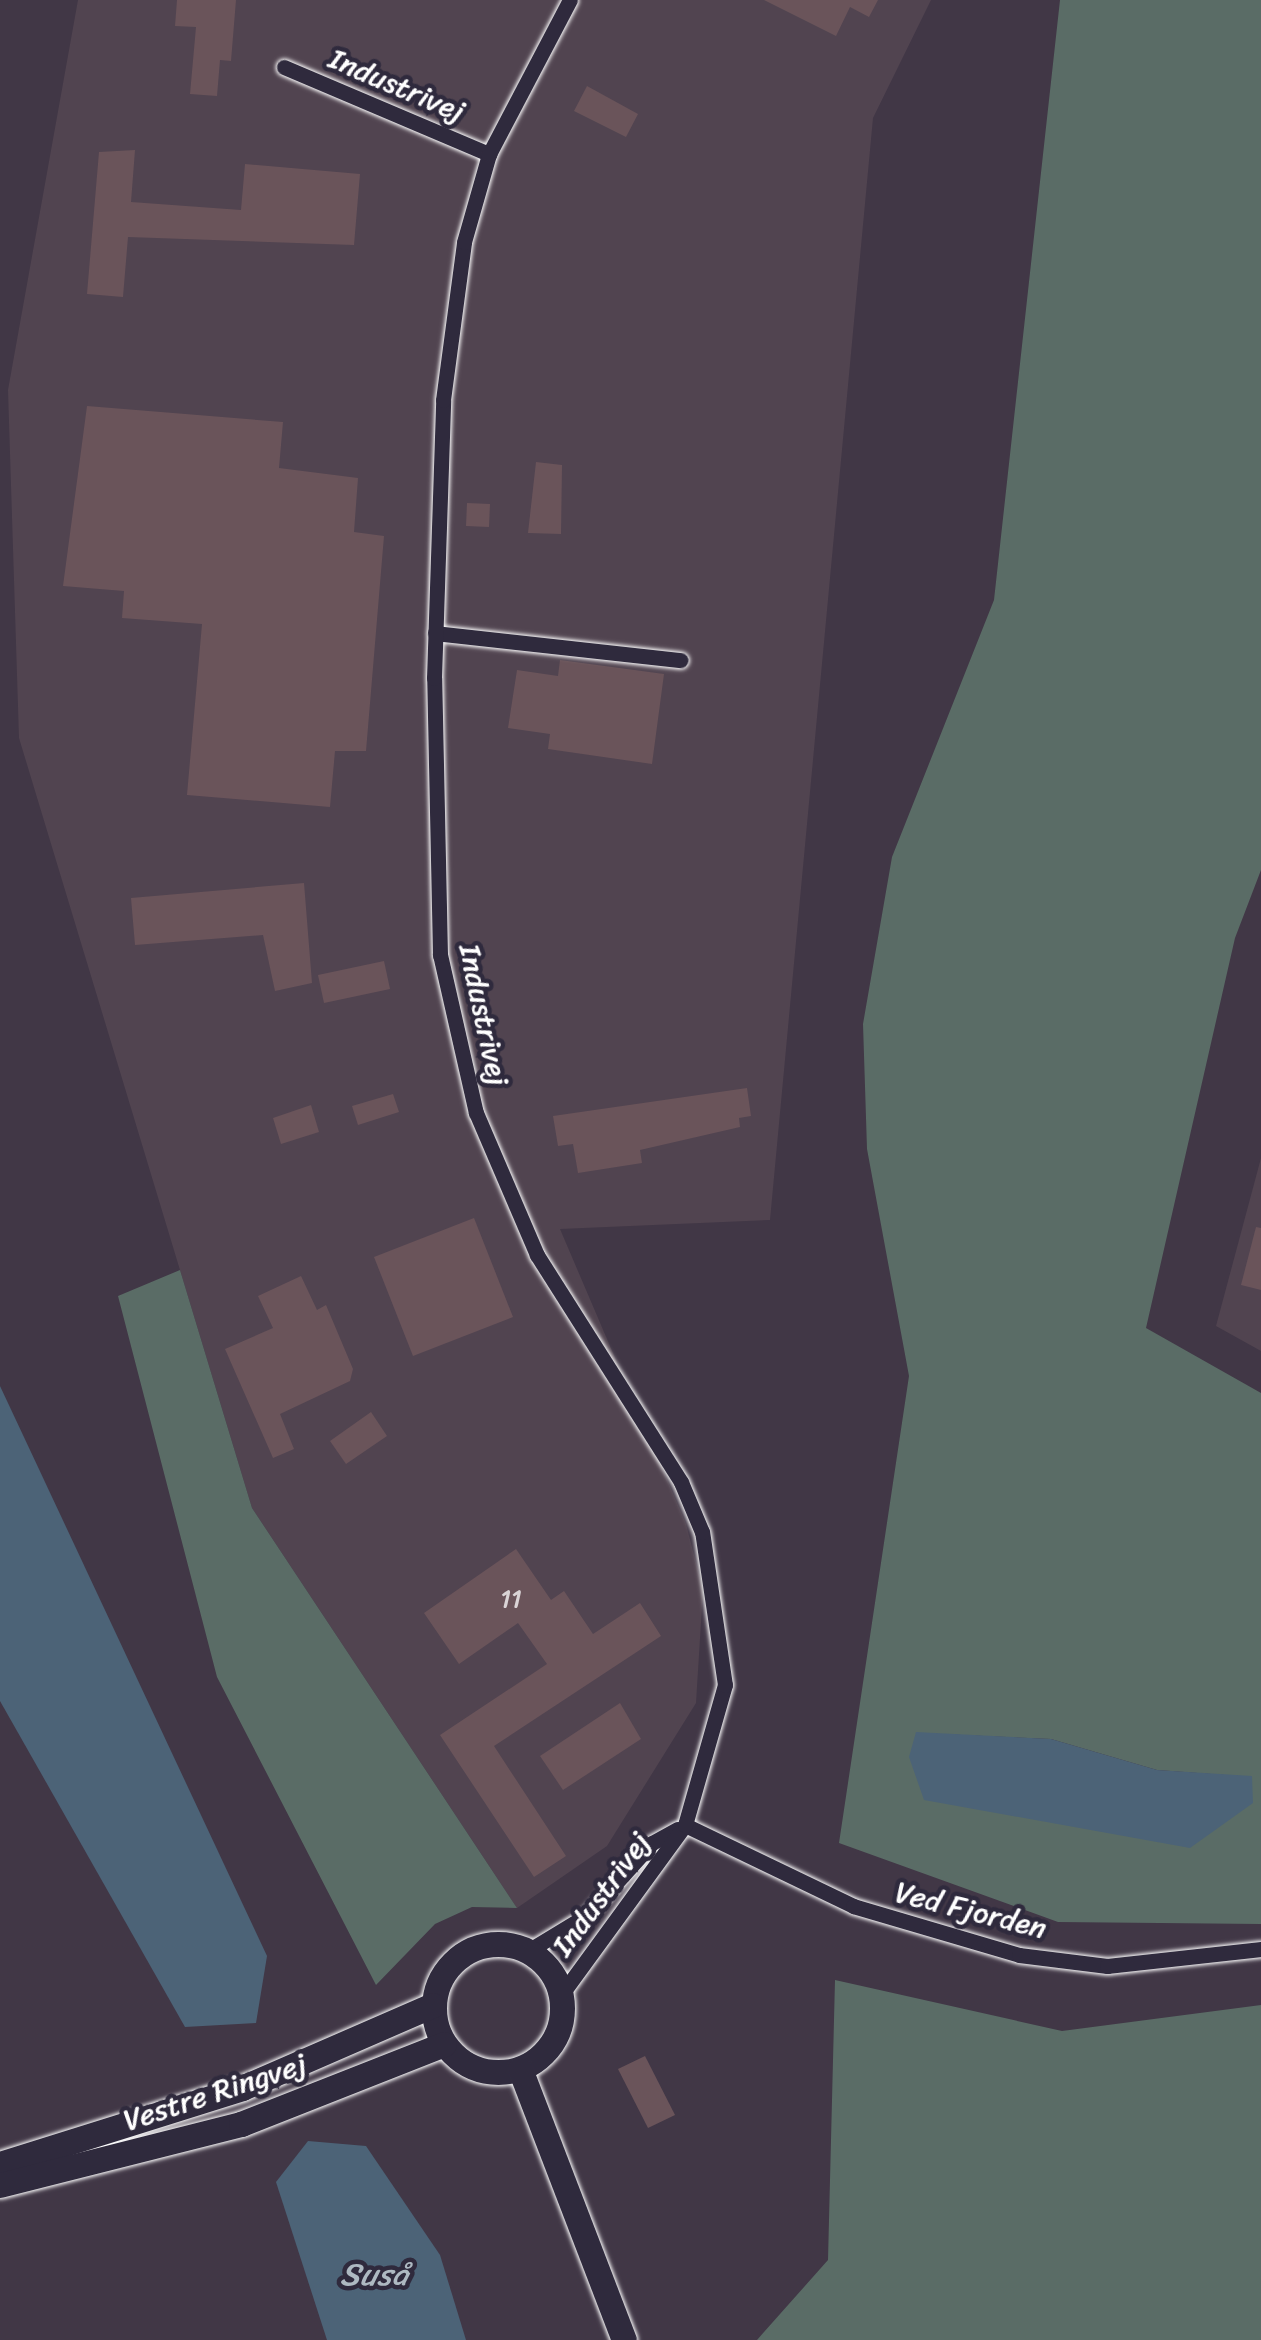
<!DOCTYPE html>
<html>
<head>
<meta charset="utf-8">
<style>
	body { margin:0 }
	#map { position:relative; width:1261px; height:2340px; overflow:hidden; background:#413746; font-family:Sriracha,sans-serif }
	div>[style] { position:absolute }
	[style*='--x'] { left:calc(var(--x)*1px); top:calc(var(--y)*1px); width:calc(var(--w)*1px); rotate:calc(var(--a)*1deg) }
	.built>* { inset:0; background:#514450 }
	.green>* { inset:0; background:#5a6c66 }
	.water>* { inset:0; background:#4c6377 }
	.building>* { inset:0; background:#6a545a }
	.roads { filter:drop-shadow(0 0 2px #fff) drop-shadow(0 0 2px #fff) }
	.minor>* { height:15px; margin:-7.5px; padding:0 7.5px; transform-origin:7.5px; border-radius:7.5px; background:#2f2a3d }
	.primary>* { height:25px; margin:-12.5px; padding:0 12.5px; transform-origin:12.5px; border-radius:12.5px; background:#2f2a3d }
	.primary>.ring { margin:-12.5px; padding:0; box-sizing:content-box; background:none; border:25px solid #2f2a3d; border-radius:50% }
	span { translate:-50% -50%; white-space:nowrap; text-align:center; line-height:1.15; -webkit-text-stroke:9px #2f2a3d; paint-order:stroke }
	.number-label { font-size:25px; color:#dad4d6 }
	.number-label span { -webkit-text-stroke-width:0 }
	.street-label { font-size:30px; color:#fff }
	.water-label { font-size:32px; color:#aeb9c2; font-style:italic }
</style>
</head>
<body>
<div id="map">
	<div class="built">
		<i style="clip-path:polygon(78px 0,931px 0,873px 118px,770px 1220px,560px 1229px,686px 1524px,703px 1590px,696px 1703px,607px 1846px,517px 1908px,252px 1508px,19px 738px,8px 390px)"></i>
		<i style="clip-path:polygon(1261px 1158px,1261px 1351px,1216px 1326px)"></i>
	</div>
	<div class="green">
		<i style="clip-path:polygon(evenodd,1060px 0,1261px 0,1261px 870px,1235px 938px,1146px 1328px,1261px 1393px,1261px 1924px,1058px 1922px,839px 1843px,909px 1376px,867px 1149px,863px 1024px,892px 857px,994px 600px,1060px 0,916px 1733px,1051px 1739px,1157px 1770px,1252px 1777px,1252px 1803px,916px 1733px)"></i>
		<i style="clip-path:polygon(180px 1270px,252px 1508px,517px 1908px,472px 1907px,435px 1924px,376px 1985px,217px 1677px,118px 1296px)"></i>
		<i style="clip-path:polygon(835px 1980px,1062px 2031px,1261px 2005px,1261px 2340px,757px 2340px,828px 2260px)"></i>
	</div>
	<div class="water">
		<i style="clip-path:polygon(0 1386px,267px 1956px,256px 2023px,185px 2027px,0 1701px)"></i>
		<i style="clip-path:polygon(916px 1732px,1051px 1739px,1157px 1770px,1252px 1776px,1253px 1803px,1190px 1848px,924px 1800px,909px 1757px)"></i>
		<i style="clip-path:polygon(308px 2141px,366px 2146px,440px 2255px,466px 2340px,327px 2340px,276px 2182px)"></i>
	</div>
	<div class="building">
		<i style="clip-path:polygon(177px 0,236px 0,231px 61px,220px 60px,217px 96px,190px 94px,196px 27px,175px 26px)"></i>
		<i style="clip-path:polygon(764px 0,878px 0,869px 17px,850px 7px,836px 36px)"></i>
		<i style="clip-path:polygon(587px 86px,638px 114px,626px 137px,574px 111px)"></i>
		<i style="clip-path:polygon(135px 150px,131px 202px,241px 210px,245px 164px,360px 174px,354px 245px,128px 237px,123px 297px,87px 294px,99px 152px)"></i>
		<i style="clip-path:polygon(87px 406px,283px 422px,279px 468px,358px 478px,354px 532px,384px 536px,366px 751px,335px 751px,330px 807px,187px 795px,202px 624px,122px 618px,124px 591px,63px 586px)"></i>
		<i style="clip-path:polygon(536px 462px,562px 465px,561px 534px,528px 533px)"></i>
		<i style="clip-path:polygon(467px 503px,490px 504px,489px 527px,466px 526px)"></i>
		<i style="clip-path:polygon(560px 660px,664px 674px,652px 764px,548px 749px,550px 734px,508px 728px,517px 670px,558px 676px)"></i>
		<i style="clip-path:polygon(304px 883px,312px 983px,275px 991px,263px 935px,135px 945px,131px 898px)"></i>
		<i style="clip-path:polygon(384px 961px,390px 989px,324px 1003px,318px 975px)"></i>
		<i style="clip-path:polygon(747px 1088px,751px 1116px,739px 1118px,740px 1127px,640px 1150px,642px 1163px,578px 1173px,573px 1144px,558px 1146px,553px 1116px)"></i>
		<i style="clip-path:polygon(393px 1094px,399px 1112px,358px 1125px,352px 1106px)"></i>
		<i style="clip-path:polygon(311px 1105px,319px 1132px,281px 1144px,273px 1118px)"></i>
		<i style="clip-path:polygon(474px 1218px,513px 1317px,413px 1356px,374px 1257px)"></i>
		<i style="clip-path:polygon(1256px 1227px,1261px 1228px,1261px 1290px,1241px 1285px)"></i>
		<i style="clip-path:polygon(301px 1276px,317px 1310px,326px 1305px,353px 1369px,350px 1381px,280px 1414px,294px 1449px,273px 1458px,225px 1349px,273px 1328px,258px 1296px)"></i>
		<i style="clip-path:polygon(371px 1412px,387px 1436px,346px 1464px,330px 1441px)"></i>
		<i style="clip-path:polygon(516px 1549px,551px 1600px,564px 1591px,593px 1634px,640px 1603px,661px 1636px,494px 1746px,566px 1856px,534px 1877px,440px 1735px,547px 1664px,518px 1623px,459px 1664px,424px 1613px)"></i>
		<i style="clip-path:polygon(620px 1703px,641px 1739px,563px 1790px,540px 1756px)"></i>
		<i style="clip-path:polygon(645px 2056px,675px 2115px,648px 2128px,618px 2069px)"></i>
	</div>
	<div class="roads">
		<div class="minor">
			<i style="--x:284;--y:67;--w:223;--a:23"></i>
			<i style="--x:435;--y:633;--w:247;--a:6.3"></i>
			<i style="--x:685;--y:1825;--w:187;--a:25.7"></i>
			<i style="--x:853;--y:1906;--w:173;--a:16.4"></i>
			<i style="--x:1019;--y:1955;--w:89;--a:7.1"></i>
			<i style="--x:1107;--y:1966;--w:155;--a:-6.3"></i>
			<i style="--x:528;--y:1951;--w:69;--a:-31.4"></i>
			<i style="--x:587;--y:1915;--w:97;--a:-47.9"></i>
			<i style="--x:652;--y:1843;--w:29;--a:-29"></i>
			<i style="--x:561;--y:1995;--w:210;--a:-53.9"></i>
			<i style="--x:685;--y:1825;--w:146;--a:-74.1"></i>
			<i style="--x:725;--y:1685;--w:155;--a:-98.5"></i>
			<i style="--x:702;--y:1532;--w:54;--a:-112.8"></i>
			<i style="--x:681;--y:1482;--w:269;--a:-122.4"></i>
			<i style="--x:537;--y:1255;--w:155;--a:-113.2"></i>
			<i style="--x:476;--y:1113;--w:162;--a:-102.8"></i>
			<i style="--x:440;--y:955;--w:277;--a:-91.2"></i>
			<i style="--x:434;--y:678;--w:278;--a:-88.1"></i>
			<i style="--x:443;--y:400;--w:159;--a:-82.4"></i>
			<i style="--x:464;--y:242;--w:91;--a:-74.1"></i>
			<i style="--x:489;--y:154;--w:174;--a:-62.3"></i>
		</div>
		<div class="primary">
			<i class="ring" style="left:434px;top:1944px;width:103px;height:103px"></i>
			<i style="--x:520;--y:2069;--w:290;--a:69"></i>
			<i style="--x:0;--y:2164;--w:254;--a:-17.4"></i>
			<i style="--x:242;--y:2088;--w:208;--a:-23.5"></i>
			<i style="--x:0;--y:2185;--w:249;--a:-14.2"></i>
			<i style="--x:241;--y:2124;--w:218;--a:-21.5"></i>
		</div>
	</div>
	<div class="number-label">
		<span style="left:511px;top:1599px">11</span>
	</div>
	<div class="street-label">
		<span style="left:397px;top:85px;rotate:23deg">Industrivej</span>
		<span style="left:484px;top:1015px;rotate:78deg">Industrivej</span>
		<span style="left:601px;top:1894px;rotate:-54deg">Industrivej</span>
		<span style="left:971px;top:1910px;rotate:14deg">Ved Fjorden</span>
		<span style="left:215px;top:2092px;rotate:-18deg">Vestre Ringvej</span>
	</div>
	<div class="water-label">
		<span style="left:374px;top:2275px">Suså</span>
	</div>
</div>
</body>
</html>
